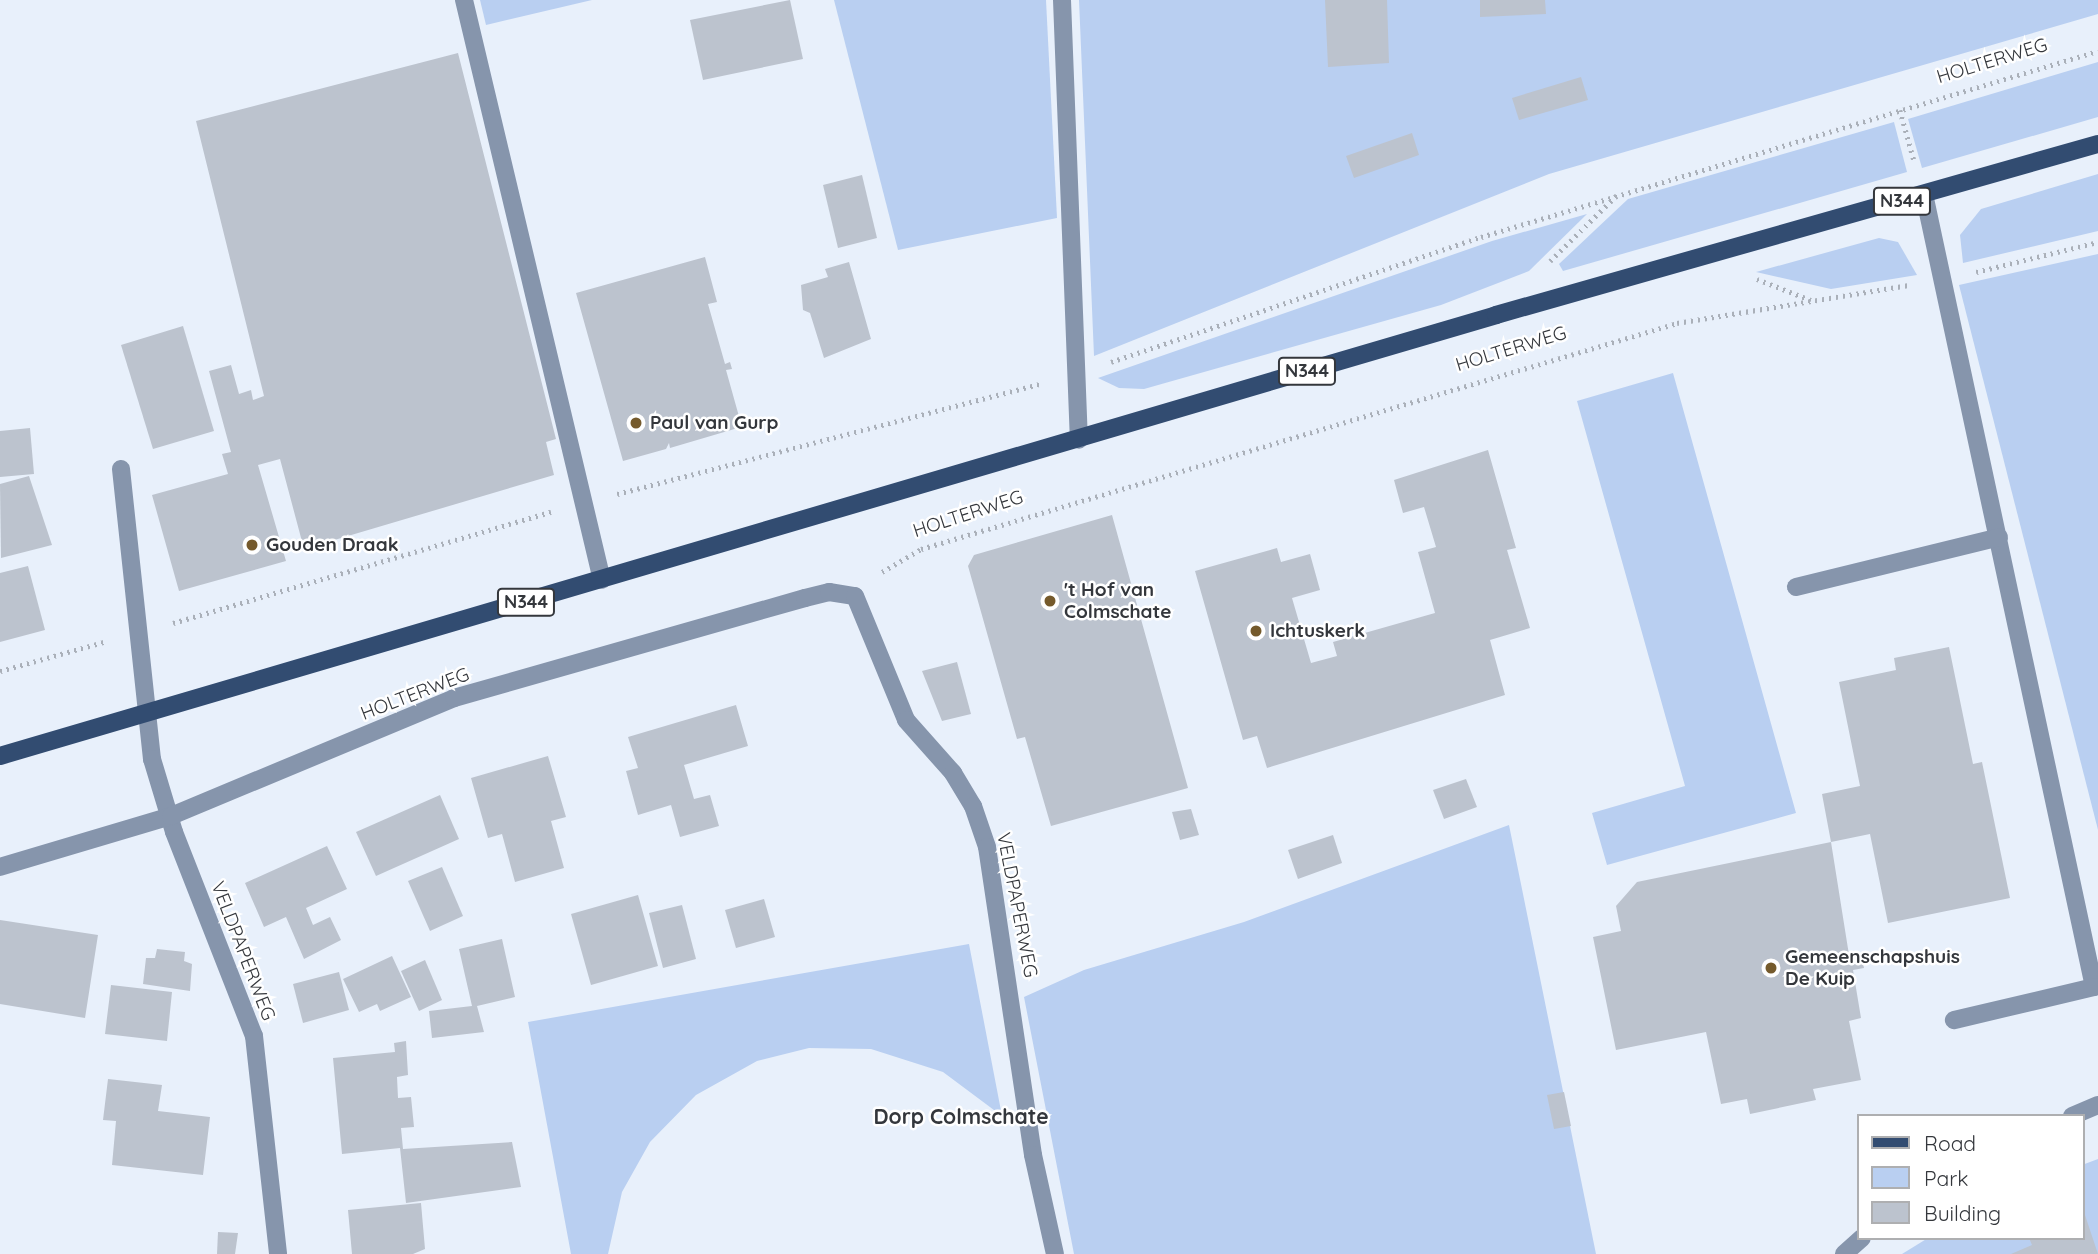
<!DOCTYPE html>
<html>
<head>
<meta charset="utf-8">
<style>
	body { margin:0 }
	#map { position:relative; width:2098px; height:1254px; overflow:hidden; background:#e8f0fb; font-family:Quicksand,sans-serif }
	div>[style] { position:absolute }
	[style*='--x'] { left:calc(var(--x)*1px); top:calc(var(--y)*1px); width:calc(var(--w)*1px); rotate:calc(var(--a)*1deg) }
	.green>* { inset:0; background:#b9cff1 }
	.building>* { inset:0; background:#bcc3ce }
	.path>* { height:4.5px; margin-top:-2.25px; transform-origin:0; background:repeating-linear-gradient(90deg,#aab0b9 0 2px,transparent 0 7px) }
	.minor>* { height:18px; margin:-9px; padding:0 9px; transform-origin:9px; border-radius:9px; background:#8695ac }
	.major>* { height:18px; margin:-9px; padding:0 9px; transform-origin:9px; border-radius:9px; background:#324c71 }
	.dots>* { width:19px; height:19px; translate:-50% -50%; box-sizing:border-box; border:4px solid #fff; border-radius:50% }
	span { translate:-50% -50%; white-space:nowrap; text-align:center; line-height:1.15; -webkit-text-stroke:5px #fff; paint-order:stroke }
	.shield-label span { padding:2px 5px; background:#fff; border:2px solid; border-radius:5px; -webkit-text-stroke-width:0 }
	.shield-label { font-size:18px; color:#34373c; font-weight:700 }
	.street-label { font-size:19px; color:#34373c }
	.poi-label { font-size:19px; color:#34373c; font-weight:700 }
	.left { translate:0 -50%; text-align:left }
	.neighbourhood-label { font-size:21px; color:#34373c; font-weight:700 }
	.legend { position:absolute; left:1857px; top:1114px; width:228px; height:126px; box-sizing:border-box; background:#fff; border:2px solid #aeafb1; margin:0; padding:9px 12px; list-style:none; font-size:21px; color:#34373c }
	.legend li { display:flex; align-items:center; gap:14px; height:35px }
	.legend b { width:35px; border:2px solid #aeafb1 }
</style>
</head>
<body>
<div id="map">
	<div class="green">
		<i style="clip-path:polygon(480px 0,592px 0,486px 25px)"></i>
		<i style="clip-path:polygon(834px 0,1046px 0,1057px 218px,898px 250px)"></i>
		<i style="clip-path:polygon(1079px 0,2098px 0,2098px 14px,1549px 174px,1094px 356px)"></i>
		<i style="clip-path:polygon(2098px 62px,2098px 117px,1922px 168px,1908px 119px)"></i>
		<i style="clip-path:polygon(1894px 122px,1907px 172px,1563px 271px,1559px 264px,1628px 199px)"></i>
		<i style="clip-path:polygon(2098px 174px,2098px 231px,1963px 263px,1960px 235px,1981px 209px)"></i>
		<i style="clip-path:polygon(1587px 214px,1529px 271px,1441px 305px,1144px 389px,1119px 388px,1098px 378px,1492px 241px)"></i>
		<i style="clip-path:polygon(1879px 238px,1898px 242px,1917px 275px,1831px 289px,1756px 272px)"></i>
		<i style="clip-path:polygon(2098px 254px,2098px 830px,1959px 285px)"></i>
		<i style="clip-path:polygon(1673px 373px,1796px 813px,1607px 865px,1592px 813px,1685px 786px,1577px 401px)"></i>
		<i style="clip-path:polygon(1509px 825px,1596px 1254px,1074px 1254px,1024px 997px,1084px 970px,1244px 922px)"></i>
		<i style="clip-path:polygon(969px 944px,1002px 1116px,943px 1072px,871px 1049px,809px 1048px,757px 1061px,696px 1095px,650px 1142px,622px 1192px,608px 1254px,571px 1254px,528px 1022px)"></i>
		<i style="clip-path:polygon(2098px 1159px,2098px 1254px,1902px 1254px,1928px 1238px,2082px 1238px,2082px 1165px)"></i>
	</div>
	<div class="building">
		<i style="clip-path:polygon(790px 0,803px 59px,703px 80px,690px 20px)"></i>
		<i style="clip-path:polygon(1325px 0,1387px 0,1389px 63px,1328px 67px)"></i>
		<i style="clip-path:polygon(1480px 0,1545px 0,1546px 14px,1480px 17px)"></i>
		<i style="clip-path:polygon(458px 53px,556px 439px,546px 442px,554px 475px,304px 549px,280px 459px,258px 465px,286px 561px,179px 591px,152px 495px,228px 474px,222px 454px,231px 452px,209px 371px,231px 365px,239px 394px,251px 390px,253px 400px,264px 396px,196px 121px)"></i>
		<i style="clip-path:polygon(1581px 77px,1588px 100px,1519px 120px,1512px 98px)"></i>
		<i style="clip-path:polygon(1412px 133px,1419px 155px,1354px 178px,1346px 156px)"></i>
		<i style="clip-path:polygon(862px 175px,877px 238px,838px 248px,823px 185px)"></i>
		<i style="clip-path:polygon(705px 257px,717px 302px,708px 304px,725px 364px,730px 362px,732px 369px,726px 370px,740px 420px,746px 419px,748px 425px,670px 448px,669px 443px,666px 449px,623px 461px,576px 293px)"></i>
		<i style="clip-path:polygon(849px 262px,871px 339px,824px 358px,810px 313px,803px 310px,801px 285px,828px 277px,825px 269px)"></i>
		<i style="clip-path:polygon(183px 326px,214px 431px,153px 449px,121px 345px)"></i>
		<i style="clip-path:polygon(30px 428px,34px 474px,0 477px,0 431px)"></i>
		<i style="clip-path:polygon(1488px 450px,1516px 548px,1507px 550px,1530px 628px,1490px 640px,1505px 695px,1267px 768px,1257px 736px,1243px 740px,1195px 571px,1277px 548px,1281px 562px,1310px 554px,1320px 590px,1292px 598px,1311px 663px,1337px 656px,1333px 642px,1435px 613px,1418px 552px,1436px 547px,1424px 507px,1403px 513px,1394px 480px)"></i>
		<i style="clip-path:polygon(29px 476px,52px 545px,1px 558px,0 484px)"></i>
		<i style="clip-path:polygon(1112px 515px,1188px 788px,1051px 826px,1025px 737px,1017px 739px,968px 566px,974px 555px)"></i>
		<i style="clip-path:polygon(28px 566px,45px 630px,0 642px,0 573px)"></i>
		<i style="clip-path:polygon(1949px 647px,1973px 764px,1982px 762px,2010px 898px,1888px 923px,1870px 834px,1831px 842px,1822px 794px,1860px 786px,1839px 682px,1896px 670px,1894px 658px)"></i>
		<i style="clip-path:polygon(957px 662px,971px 714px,942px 721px,922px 671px)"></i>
		<i style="clip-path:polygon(736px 705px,748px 746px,684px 765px,694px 799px,710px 795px,719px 826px,680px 837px,671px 805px,638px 815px,626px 771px,638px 768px,628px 737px)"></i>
		<i style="clip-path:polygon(548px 756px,566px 817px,551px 821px,564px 868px,515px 882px,502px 834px,488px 838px,471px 778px)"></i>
		<i style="clip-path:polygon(1466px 779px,1477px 807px,1444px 819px,1433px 790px)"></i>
		<i style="clip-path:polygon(440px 795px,459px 839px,376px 876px,356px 832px)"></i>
		<i style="clip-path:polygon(1191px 809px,1199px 835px,1180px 840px,1172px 812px)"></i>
		<i style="clip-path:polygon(1333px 835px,1342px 863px,1298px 879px,1288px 850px)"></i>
		<i style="clip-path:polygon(1831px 842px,1849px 955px,1861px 954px,1864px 968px,1853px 970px,1861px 1018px,1849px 1021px,1861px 1080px,1813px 1089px,1816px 1100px,1750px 1114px,1747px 1099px,1721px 1104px,1706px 1032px,1616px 1050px,1593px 937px,1621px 931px,1616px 906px,1637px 882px)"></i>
		<i style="clip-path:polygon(327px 846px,347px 889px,306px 908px,313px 925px,330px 917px,341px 940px,304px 959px,286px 917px,264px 927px,245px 883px)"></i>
		<i style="clip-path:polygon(442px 867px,463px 916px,430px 931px,408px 881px)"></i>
		<i style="clip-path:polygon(638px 895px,658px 966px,591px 985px,571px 914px)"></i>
		<i style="clip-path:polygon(764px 899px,775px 937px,736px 948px,725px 910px)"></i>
		<i style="clip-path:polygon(682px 905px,696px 959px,663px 968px,649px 913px)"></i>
		<i style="clip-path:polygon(0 920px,98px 935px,85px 1018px,0 1004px)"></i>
		<i style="clip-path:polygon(502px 939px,515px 997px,477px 1006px,484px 1032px,432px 1038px,429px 1011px,472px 1006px,459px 949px)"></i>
		<i style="clip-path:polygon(157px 949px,185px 952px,184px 961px,192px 964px,190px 991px,143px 984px,146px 958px,155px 958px)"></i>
		<i style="clip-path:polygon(392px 956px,411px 997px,380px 1011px,377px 1004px,359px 1012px,343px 979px)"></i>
		<i style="clip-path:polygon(425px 960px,442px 1000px,419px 1011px,401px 971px)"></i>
		<i style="clip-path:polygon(339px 972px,349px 1010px,303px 1023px,293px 984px)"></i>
		<i style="clip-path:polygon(111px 985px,172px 992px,167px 1041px,105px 1034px)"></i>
		<i style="clip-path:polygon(406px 1041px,408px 1075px,397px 1077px,398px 1098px,411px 1097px,414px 1127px,401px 1128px,403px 1149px,512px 1142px,521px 1187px,406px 1203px,400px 1148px,342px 1154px,333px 1058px,395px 1052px,394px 1043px)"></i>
		<i style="clip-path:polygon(108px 1079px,162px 1085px,158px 1111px,210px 1117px,203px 1175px,112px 1165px,116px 1121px,103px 1120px)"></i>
		<i style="clip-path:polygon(1564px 1092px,1571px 1126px,1554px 1129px,1547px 1095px)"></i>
		<i style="clip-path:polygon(421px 1203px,425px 1249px,413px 1254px,352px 1254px,348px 1210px)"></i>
		<i style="clip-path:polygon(2082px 1206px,2098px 1254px,2011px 1254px,2032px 1245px,2029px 1238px,2082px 1238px)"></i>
		<i style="clip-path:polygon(218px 1232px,238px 1233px,235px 1254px,217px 1254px)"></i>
	</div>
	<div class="path">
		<i style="--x:1900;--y:110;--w:52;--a:74.4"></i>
		<i style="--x:1550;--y:261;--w:93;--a:-44.6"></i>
		<i style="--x:1976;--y:272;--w:126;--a:-13.8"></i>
		<i style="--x:1757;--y:279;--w:58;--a:21.3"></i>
		<i style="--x:1111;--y:362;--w:391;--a:-18.7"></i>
		<i style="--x:1481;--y:237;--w:644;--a:-16.78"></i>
		<i style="--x:617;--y:494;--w:439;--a:-14.6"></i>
		<i style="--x:882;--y:572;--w:45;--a:-30.5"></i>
		<i style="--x:921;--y:549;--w:789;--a:-16.64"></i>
		<i style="--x:1677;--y:323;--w:235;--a:-9.3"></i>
		<i style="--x:173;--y:623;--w:394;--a:-16.4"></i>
		<i style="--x:0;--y:671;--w:108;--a:-15.6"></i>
	</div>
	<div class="minor">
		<i style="--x:464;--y:0;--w:596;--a:76.62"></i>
		<i style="--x:1062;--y:0;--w:440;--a:87.8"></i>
		<i style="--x:1924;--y:194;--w:811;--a:77.9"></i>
		<i style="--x:2094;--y:987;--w:144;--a:166.7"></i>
		<i style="--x:121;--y:469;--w:292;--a:83.9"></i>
		<i style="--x:152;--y:759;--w:76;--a:73.2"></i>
		<i style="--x:174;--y:832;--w:219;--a:68.6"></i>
		<i style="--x:254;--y:1036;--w:219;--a:83.7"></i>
		<i style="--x:1796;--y:587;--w:209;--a:-13.8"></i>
		<i style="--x:0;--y:867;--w:178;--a:-16.6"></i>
		<i style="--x:171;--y:816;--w:307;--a:-22.6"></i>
		<i style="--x:454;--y:698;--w:365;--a:-15.9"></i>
		<i style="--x:805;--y:598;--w:25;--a:-14"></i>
		<i style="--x:829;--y:592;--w:26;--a:9"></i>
		<i style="--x:855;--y:596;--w:134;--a:67.6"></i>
		<i style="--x:906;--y:720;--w:71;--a:48.4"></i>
		<i style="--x:953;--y:773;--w:39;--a:59"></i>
		<i style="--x:973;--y:806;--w:43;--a:71.1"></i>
		<i style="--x:987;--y:847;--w:311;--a:81.5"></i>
		<i style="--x:1033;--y:1155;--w:101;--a:77.5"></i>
		<i style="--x:2072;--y:1116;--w:28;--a:-23"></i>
		<i style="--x:1844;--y:1254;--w:24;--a:-42"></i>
	</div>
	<div class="major">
		<i style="--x:0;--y:756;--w:1560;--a:-16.42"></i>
		<i style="--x:1496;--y:315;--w:626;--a:-15.86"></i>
	</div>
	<div class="dots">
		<i style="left:636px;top:423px;background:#755a2c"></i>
		<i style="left:252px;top:545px;background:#755a2c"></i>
		<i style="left:1050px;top:601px;background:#755a2c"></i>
		<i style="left:1256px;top:631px;background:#755a2c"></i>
		<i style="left:1771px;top:968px;background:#755a2c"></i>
	</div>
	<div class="shield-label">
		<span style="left:1902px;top:201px">N344</span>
		<span style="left:1307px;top:371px">N344</span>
		<span style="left:526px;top:602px">N344</span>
	</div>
	<div class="street-label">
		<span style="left:1992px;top:61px;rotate:-17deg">HOLTERWEG</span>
		<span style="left:1511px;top:349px;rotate:-17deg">HOLTERWEG</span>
		<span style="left:968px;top:514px;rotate:-18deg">HOLTERWEG</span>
		<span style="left:415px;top:694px;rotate:-21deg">HOLTERWEG</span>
		<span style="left:1017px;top:905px;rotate:79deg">VELDPAPERWEG</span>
		<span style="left:243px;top:951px;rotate:69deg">VELDPAPERWEG</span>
	</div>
	<div class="poi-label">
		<span class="left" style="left:650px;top:423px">Paul van Gurp</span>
		<span class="left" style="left:266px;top:545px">Gouden Draak</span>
		<span class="left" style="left:1064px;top:601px">'t Hof van<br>Colmschate</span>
		<span class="left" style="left:1270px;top:631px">Ichtuskerk</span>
		<span class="left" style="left:1785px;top:968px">Gemeenschapshuis<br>De Kuip</span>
	</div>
	<div class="neighbourhood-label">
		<span style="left:961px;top:1116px">Dorp Colmschate</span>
	</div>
	<ul class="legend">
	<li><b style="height:9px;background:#324c71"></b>Road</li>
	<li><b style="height:19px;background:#b9cff1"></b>Park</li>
	<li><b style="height:19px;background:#bcc3ce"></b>Building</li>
	</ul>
</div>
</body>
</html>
